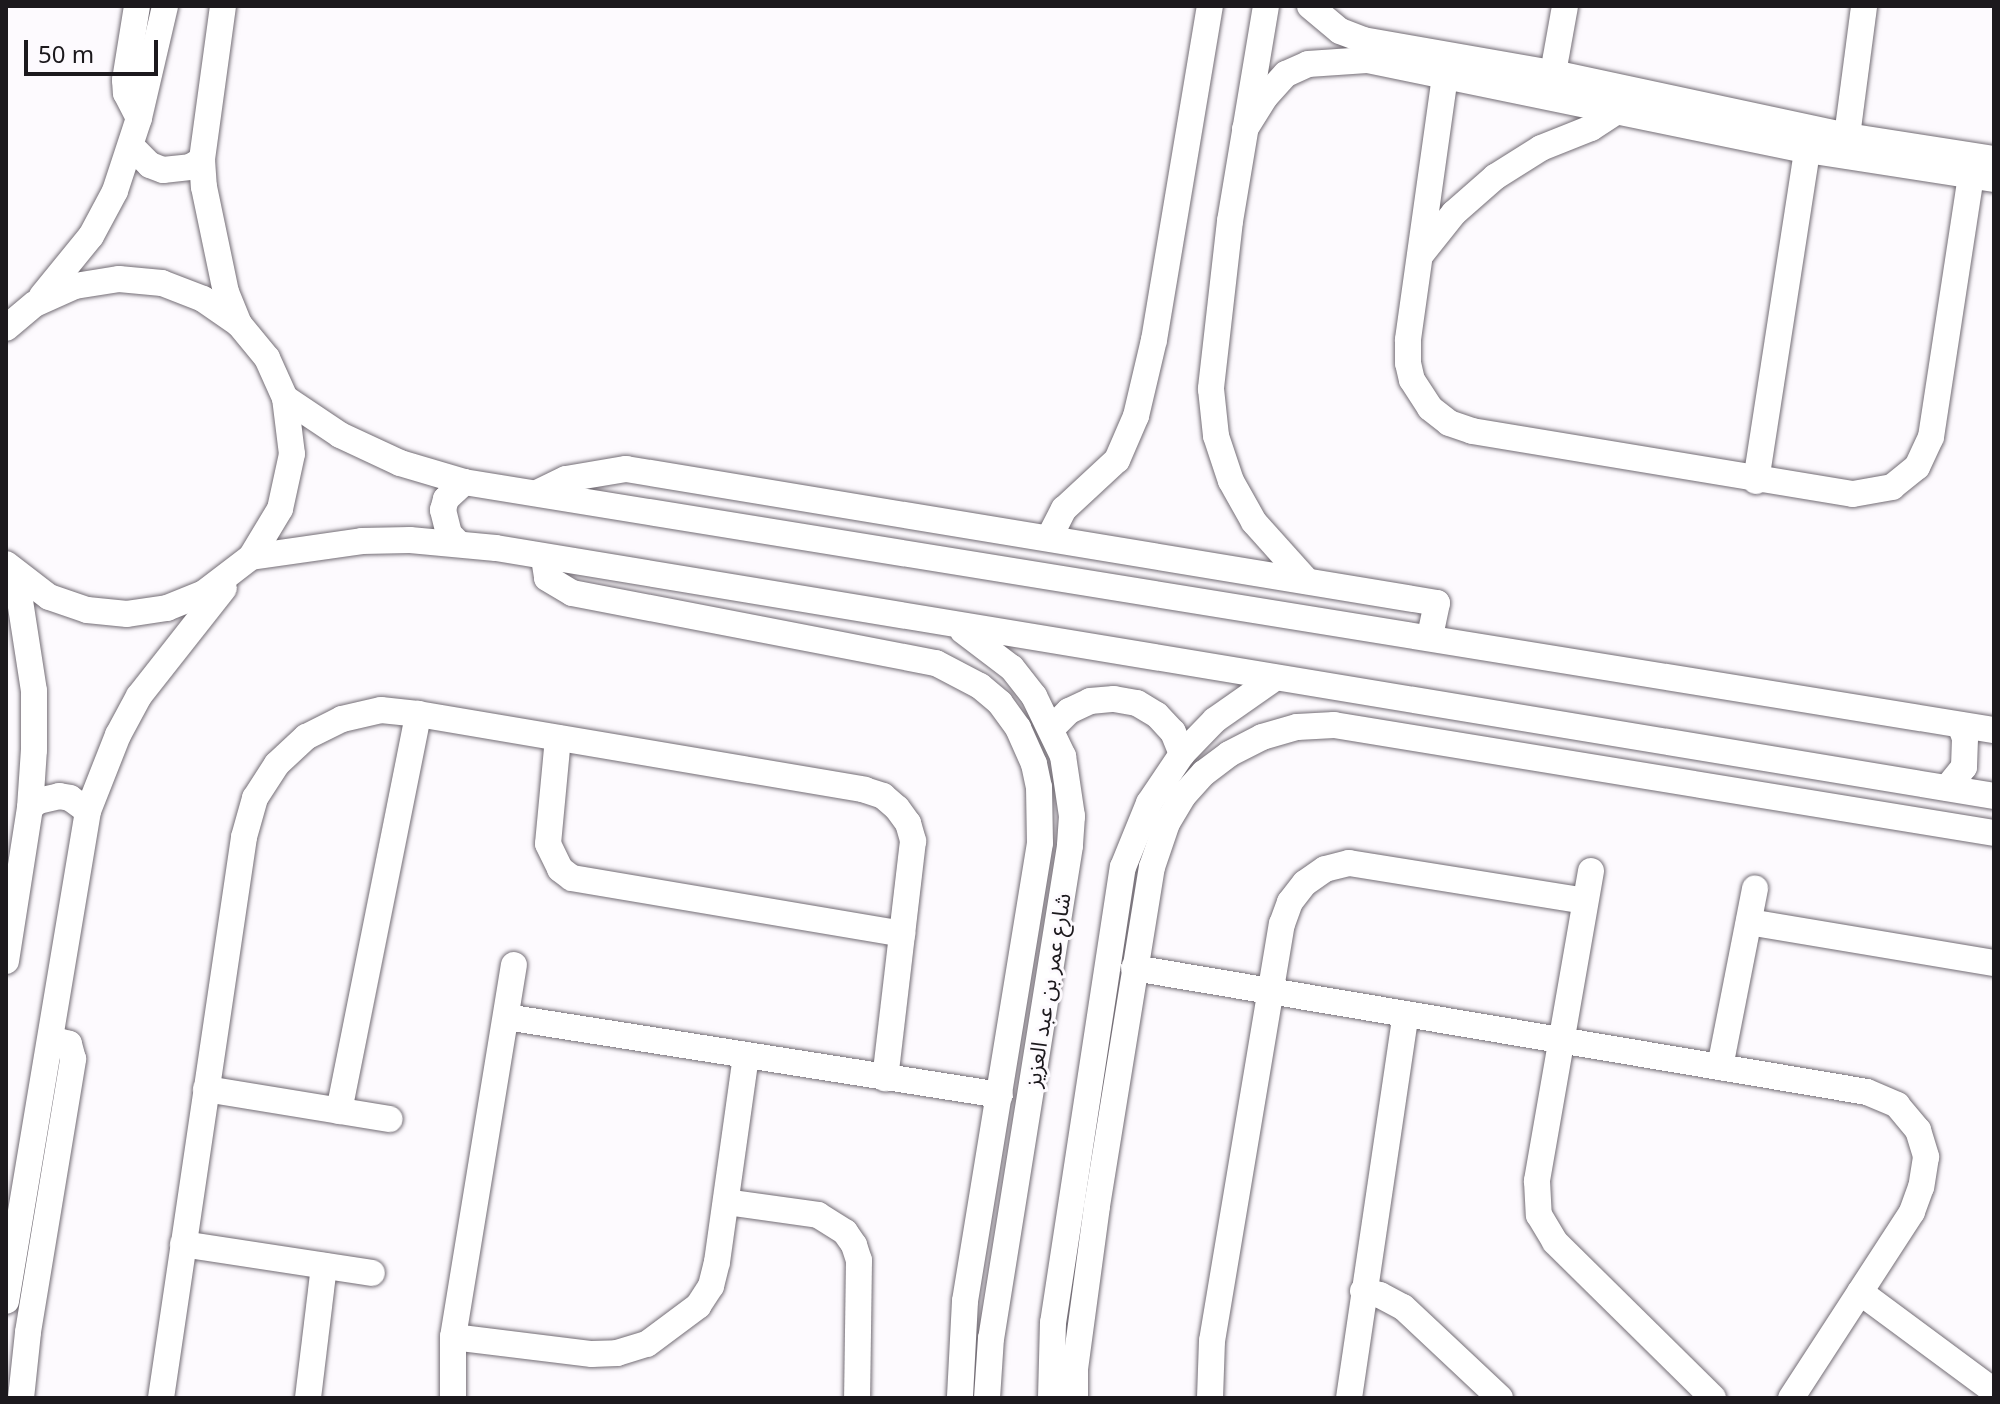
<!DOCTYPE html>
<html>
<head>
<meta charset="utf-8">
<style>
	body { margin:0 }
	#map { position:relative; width:2000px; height:1404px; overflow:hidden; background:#fdfafe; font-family:"Noto Sans","Noto Sans Arabic",sans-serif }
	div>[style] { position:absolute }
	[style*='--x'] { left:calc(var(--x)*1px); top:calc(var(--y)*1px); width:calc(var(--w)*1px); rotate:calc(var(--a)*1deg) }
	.roads { filter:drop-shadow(0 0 2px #736d75) drop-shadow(0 0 2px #736d75) }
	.minor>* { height:26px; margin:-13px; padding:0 13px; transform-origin:13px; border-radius:13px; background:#fff }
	span { translate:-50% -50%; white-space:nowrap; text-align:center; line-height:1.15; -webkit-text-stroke:6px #fdfafe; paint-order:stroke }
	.street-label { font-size:22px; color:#1c191d }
	.frame { position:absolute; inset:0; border:8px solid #1c191d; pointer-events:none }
	.scale { position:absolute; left:24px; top:40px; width:134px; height:36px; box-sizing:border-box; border:4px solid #1c191d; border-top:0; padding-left:10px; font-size:24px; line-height:28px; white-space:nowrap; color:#1c191d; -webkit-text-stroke:6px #fdfafe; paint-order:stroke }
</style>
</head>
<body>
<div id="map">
	<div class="roads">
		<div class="minor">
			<i style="--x:137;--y:6;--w:75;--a:99.2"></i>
			<i style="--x:125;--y:80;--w:13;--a:86"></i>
			<i style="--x:126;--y:93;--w:28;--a:63"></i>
			<i style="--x:223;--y:6;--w:155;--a:97.8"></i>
			<i style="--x:202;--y:160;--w:27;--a:86"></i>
			<i style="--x:204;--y:187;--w:107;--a:78.2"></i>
			<i style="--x:226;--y:292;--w:35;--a:68"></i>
			<i style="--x:1266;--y:6;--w:218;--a:99.5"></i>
			<i style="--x:1230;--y:221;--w:169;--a:96.5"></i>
			<i style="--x:1211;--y:389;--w:47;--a:83.9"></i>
			<i style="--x:1216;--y:436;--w:47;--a:71.6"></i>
			<i style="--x:1231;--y:481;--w:47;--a:60.7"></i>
			<i style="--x:1254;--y:522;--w:79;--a:48.1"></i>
			<i style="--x:1310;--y:6;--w:39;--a:40"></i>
			<i style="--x:1340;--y:31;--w:25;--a:21"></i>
			<i style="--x:1363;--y:40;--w:193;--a:9.9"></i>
			<i style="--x:1553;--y:73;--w:301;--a:12.1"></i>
			<i style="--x:1847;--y:136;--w:149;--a:8.9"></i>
			<i style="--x:1553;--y:73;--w:68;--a:-79.8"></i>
			<i style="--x:1445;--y:76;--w:267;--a:98"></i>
			<i style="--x:1408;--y:340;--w:23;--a:90"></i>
			<i style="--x:1408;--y:363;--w:17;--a:77"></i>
			<i style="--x:1412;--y:380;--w:33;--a:57"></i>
			<i style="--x:1430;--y:408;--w:24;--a:38"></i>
			<i style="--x:1449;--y:423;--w:24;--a:19"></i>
			<i style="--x:1472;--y:431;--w:386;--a:9.4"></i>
			<i style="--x:1853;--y:494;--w:40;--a:-10"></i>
			<i style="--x:1892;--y:487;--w:32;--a:-39"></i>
			<i style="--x:1917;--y:467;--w:33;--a:-65"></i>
			<i style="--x:1931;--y:437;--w:265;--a:-81.3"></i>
			<i style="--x:1245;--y:129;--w:38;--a:-58"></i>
			<i style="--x:1265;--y:97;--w:31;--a:-48"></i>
			<i style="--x:1286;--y:74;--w:24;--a:-24"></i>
			<i style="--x:1308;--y:64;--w:59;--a:-3.9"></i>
			<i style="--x:1367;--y:60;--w:449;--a:11.6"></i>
			<i style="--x:1807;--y:150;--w:189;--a:8.8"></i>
			<i style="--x:1847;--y:136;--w:131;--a:-82.5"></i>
			<i style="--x:131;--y:146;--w:27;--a:45"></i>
			<i style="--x:150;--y:165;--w:14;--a:21"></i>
			<i style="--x:163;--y:170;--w:27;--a:-6"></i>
			<i style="--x:190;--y:167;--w:14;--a:-30"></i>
			<i style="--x:1422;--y:253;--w:51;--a:-51.3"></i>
			<i style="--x:1454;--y:213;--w:55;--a:-41.3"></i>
			<i style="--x:1495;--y:177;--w:54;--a:-32.2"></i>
			<i style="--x:1541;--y:148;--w:54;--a:-21.8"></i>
			<i style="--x:1591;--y:128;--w:31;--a:-33"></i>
			<i style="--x:42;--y:296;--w:77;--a:-50.8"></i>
			<i style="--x:91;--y:236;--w:51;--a:-61.9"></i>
			<i style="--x:115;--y:191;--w:77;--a:-71.8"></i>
			<i style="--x:139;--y:118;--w:115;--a:-76.9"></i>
			<i style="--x:6;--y:328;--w:38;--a:-40"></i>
			<i style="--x:35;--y:304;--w:44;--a:-24.2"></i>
			<i style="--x:75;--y:286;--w:45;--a:-9"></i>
			<i style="--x:119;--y:279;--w:43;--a:5.3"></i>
			<i style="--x:162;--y:283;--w:44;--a:21.3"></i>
			<i style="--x:203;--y:299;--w:44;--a:34.8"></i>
			<i style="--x:239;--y:324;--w:44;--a:50.5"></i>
			<i style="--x:267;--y:358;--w:44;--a:65.8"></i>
			<i style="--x:285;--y:398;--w:56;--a:82.9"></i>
			<i style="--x:292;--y:454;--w:56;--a:102.3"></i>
			<i style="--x:280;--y:509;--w:56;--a:121.1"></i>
			<i style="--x:251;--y:557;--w:59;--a:142.5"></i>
			<i style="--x:204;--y:593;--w:40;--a:158"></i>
			<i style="--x:167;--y:608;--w:40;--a:171.5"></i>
			<i style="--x:127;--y:614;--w:40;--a:-174.3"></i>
			<i style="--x:87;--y:610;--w:40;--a:-161.1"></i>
			<i style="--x:49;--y:597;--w:54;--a:-142.5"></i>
			<i style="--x:285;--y:398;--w:66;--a:33.9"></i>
			<i style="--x:340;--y:435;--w:66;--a:25"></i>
			<i style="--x:400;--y:463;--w:67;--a:16.5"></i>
			<i style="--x:464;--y:482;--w:1550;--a:9.21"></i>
			<i style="--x:1756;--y:481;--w:335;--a:-81.2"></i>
			<i style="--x:537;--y:493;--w:32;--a:-26"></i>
			<i style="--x:566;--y:479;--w:61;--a:-9.5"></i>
			<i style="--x:626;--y:469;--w:822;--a:9.38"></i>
			<i style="--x:1437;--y:603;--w:35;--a:102"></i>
			<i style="--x:1049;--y:538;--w:33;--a:-63"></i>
			<i style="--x:1064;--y:509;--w:72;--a:-42.8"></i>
			<i style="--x:1117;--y:460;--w:48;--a:-66.6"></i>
			<i style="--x:1136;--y:416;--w:78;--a:-76.7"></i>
			<i style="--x:1154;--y:340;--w:339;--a:-80.5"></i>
			<i style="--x:458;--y:543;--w:13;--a:-135"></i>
			<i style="--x:449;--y:534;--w:25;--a:-104"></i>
			<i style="--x:443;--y:510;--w:11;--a:-75"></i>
			<i style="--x:446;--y:499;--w:25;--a:-43"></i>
			<i style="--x:251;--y:557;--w:112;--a:-8.2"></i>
			<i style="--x:362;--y:541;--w:48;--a:-1.2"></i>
			<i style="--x:410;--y:540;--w:86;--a:5.3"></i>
			<i style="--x:496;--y:548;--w:1518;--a:9.4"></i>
			<i style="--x:544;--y:558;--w:20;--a:81"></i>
			<i style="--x:547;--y:578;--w:29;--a:31"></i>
			<i style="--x:572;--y:593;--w:371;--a:10.9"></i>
			<i style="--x:936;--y:663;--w:50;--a:27.6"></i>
			<i style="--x:980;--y:686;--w:26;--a:40"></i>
			<i style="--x:1000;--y:703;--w:31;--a:54"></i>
			<i style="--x:1018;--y:728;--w:39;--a:66"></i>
			<i style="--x:1034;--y:764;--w:24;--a:78"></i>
			<i style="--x:1039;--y:787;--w:56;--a:89"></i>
			<i style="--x:1040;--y:843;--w:464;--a:99.3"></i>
			<i style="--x:965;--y:1301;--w:97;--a:93"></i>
			<i style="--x:963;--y:631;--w:61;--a:37.1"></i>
			<i style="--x:1012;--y:668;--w:36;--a:52"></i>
			<i style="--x:1034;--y:696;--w:67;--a:64.2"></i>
			<i style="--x:1063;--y:756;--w:61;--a:81.5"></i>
			<i style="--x:1072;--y:816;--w:30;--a:94"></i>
			<i style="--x:1070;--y:846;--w:498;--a:99.1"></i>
			<i style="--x:991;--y:1338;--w:60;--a:93.8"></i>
			<i style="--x:1052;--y:728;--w:24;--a:-45"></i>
			<i style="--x:1069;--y:711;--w:23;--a:-25"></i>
			<i style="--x:1090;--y:701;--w:24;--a:-5"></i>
			<i style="--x:1114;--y:699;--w:23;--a:10"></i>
			<i style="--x:1137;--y:703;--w:23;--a:31"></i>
			<i style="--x:1157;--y:715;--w:23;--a:47"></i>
			<i style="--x:1173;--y:732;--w:24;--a:68"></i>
			<i style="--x:558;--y:738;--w:106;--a:95.4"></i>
			<i style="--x:548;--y:844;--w:28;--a:64"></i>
			<i style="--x:560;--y:869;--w:15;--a:37"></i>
			<i style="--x:572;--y:878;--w:335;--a:9.6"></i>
			<i style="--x:1947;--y:788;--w:27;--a:-51"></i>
			<i style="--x:1964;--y:767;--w:29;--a:-88"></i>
			<i style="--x:1965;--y:738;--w:14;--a:-111"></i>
			<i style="--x:30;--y:808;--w:11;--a:-41"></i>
			<i style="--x:38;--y:801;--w:22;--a:-13"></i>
			<i style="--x:59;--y:796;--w:11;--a:10"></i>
			<i style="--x:70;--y:798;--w:22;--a:36"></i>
			<i style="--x:1591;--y:871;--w:315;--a:99.9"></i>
			<i style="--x:1537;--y:1181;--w:34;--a:87"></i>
			<i style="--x:1539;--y:1215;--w:31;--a:59"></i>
			<i style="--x:1555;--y:1242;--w:222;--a:44.6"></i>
			<i style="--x:1749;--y:922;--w:248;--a:9.5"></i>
			<i style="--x:6;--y:961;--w:155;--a:-81.1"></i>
			<i style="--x:30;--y:808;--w:58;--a:-86.1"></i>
			<i style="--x:34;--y:750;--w:59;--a:-90"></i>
			<i style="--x:34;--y:691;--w:117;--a:-98.8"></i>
			<i style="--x:1134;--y:968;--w:743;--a:9.6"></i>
			<i style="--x:1867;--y:1092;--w:33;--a:23"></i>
			<i style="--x:1897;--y:1105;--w:33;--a:50"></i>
			<i style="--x:1918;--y:1130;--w:28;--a:73"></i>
			<i style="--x:1926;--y:1157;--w:30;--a:99"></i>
			<i style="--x:1921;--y:1187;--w:27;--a:110"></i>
			<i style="--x:1912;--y:1212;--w:222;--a:123"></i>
			<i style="--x:506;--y:1017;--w:500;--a:8.97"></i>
			<i style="--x:1720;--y:1067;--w:182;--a:-78.9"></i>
			<i style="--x:206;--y:1089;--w:186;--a:9.3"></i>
			<i style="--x:339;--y:1111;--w:405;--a:-78.7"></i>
			<i style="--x:726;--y:1202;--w:93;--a:8"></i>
			<i style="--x:818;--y:1215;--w:32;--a:32"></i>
			<i style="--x:845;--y:1232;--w:16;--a:55"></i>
			<i style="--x:854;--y:1245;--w:16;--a:72"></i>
			<i style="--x:859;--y:1260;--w:138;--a:90.8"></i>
			<i style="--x:183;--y:1244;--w:191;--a:8.7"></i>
			<i style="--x:1363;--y:1291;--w:17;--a:13"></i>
			<i style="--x:1380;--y:1295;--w:26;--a:28"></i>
			<i style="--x:1403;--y:1307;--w:133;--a:43.2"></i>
			<i style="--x:1860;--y:1292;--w:167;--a:36.5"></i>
			<i style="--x:6;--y:1301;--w:497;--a:-80.5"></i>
			<i style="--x:88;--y:811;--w:82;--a:-68.5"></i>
			<i style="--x:118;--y:735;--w:44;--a:-61.7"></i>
			<i style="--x:139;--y:696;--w:137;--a:-51.8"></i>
			<i style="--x:453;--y:1337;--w:140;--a:7"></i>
			<i style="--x:592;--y:1354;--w:25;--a:-2"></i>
			<i style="--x:617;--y:1353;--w:31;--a:-17"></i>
			<i style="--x:647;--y:1344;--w:64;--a:-36.7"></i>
			<i style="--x:698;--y:1306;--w:24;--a:-57"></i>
			<i style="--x:711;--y:1286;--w:25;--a:-76"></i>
			<i style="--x:717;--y:1262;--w:208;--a:-82"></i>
			<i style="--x:21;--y:1398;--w:66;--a:-83.9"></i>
			<i style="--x:28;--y:1332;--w:277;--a:-80.6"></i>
			<i style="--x:73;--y:1059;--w:16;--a:-105"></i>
			<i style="--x:69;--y:1044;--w:19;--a:-164"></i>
			<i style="--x:161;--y:1398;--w:567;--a:-81.58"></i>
			<i style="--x:244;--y:837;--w:41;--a:-74.2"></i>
			<i style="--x:255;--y:798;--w:40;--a:-57.1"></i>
			<i style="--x:277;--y:764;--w:40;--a:-43"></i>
			<i style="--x:306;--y:737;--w:40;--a:-26.6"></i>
			<i style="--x:342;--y:719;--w:40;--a:-13"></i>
			<i style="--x:381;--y:710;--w:37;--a:6"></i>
			<i style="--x:418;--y:714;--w:453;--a:9.6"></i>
			<i style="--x:865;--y:790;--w:19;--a:18"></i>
			<i style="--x:883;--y:796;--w:18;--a:41"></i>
			<i style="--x:897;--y:808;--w:19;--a:54"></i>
			<i style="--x:908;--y:823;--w:19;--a:74"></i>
			<i style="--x:913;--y:841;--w:239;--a:96.7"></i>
			<i style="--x:308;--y:1398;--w:133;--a:-83.1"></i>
			<i style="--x:453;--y:1398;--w:61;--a:-90"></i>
			<i style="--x:453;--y:1337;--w:377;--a:-80.7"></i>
			<i style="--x:1051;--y:1398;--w:75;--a:-88.5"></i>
			<i style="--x:1053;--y:1323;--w:461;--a:-81.3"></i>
			<i style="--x:1123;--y:867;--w:69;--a:-67.9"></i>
			<i style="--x:1149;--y:803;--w:59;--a:-56"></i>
			<i style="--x:1182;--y:754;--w:47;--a:-45.9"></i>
			<i style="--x:1215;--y:720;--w:73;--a:-35"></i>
			<i style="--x:1075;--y:1398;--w:29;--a:-90"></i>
			<i style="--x:1075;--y:1369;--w:164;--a:-82.3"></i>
			<i style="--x:1097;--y:1206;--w:343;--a:-80.8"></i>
			<i style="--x:1152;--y:867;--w:46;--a:-71.2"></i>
			<i style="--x:1167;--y:823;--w:31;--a:-59"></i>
			<i style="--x:1183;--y:796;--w:31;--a:-48"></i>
			<i style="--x:1204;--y:773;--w:31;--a:-37"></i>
			<i style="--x:1229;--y:754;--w:37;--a:-27"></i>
			<i style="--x:1262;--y:737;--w:36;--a:-16"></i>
			<i style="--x:1297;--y:727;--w:37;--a:-3"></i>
			<i style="--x:1334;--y:725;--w:669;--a:9.29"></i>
			<i style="--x:1210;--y:1398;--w:57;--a:-88"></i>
			<i style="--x:1212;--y:1341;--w:423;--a:-80.5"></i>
			<i style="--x:1282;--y:924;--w:23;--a:-70"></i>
			<i style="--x:1290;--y:902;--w:24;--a:-52"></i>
			<i style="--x:1305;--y:883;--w:24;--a:-35"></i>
			<i style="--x:1325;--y:869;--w:25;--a:-14"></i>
			<i style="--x:1349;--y:863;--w:239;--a:9.1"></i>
			<i style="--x:1349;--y:1398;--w:388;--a:-81.6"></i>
		</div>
	</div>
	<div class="street-label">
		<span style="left:1047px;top:990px;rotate:-81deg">شارع عمر بن عبد العزيز</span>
	</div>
	<div class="frame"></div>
	<div class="scale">50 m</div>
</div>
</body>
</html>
